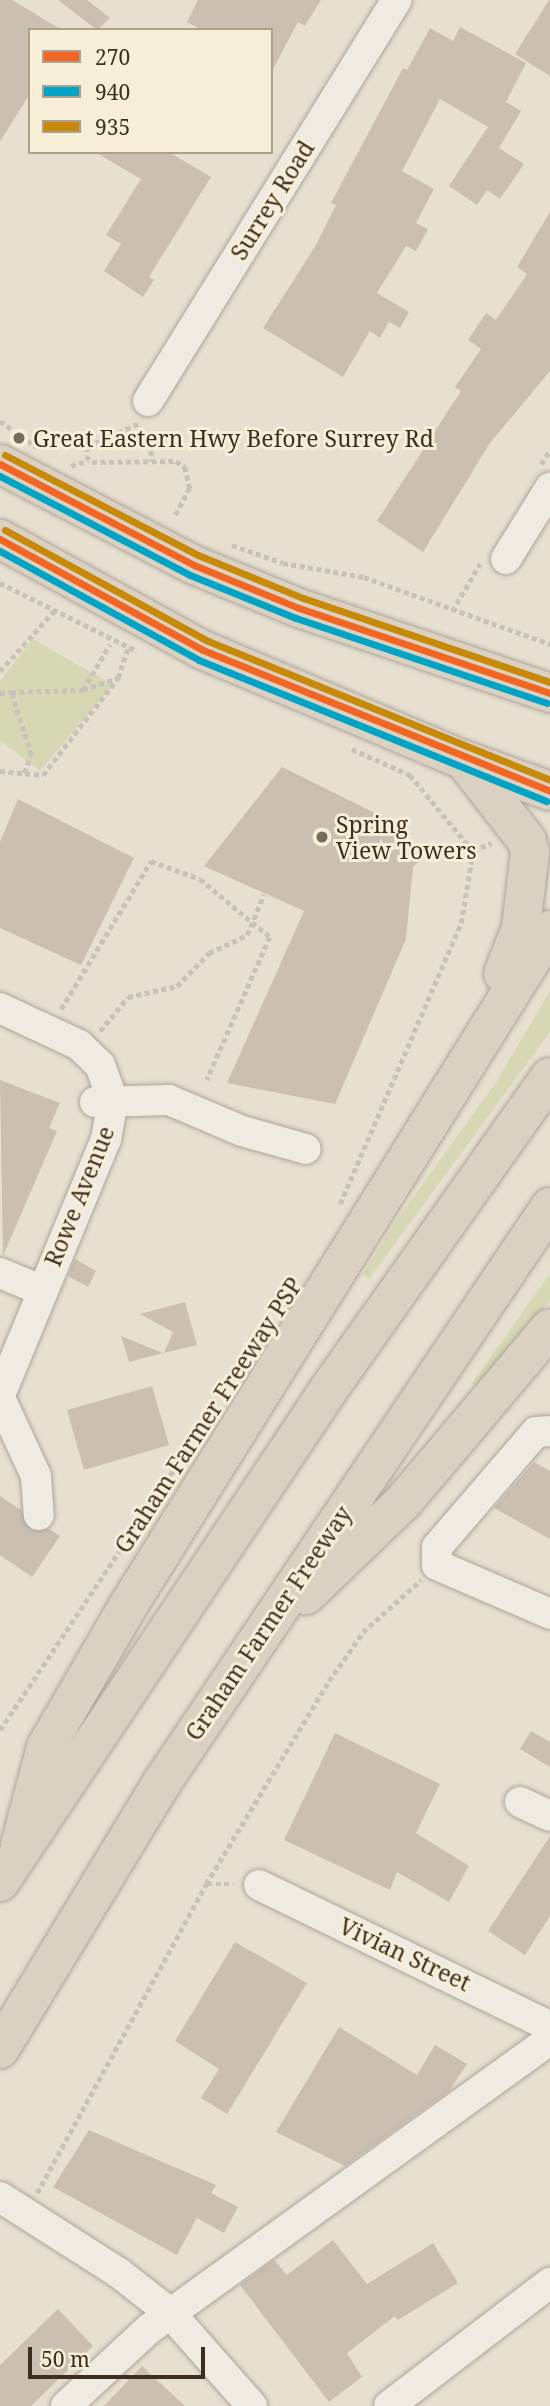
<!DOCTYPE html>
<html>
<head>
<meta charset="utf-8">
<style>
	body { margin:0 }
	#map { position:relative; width:550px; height:2406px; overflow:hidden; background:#e7e0d1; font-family:"Noto Serif",serif }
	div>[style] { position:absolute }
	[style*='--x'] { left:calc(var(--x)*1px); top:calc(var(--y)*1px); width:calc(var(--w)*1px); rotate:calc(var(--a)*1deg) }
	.green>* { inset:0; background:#d6d7b3 }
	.building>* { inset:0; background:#cbbfb2 }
	.path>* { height:4.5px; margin-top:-2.25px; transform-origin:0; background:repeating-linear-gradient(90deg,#c8c2b9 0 5px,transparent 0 8.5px) }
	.roads { filter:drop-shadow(0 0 2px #ada599) drop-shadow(0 0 2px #ada599) }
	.minor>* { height:30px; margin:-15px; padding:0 15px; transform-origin:15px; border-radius:15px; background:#efebe3 }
	.highway>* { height:38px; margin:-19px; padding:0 19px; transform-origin:19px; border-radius:19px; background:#dad1c2 }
	.bus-1>* { height:7px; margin:-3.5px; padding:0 3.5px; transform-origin:3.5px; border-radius:3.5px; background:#f26522 }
	.bus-2>* { height:7px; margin:-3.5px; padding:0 3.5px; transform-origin:3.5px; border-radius:3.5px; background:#03a3c5 }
	.bus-3>* { height:7px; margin:-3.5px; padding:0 3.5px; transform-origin:3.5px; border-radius:3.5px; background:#c88808 }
	.dots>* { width:19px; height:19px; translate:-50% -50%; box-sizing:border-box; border:4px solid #f7eed8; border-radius:50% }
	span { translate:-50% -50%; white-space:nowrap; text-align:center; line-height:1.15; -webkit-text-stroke:6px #f7eed8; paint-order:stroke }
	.street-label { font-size:23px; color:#3d2e20 }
	.poi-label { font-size:23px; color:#3d2e20 }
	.left { translate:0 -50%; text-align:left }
	.legend { position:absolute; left:28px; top:28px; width:245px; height:126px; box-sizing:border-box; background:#f7eed8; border:2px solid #ada18e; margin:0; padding:9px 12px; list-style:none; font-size:21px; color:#3d2e20 }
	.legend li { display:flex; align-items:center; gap:14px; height:35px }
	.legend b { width:35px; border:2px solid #ada18e }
	.scale { position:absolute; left:28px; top:2347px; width:177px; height:32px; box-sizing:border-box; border:4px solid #3d2e20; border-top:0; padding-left:9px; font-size:21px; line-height:24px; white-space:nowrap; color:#3d2e20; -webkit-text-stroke:5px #f7eed8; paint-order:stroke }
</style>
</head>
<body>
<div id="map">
	<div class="green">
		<i style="clip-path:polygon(33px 639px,113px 685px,40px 771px,0 740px,0 681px)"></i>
		<i style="clip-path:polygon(550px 991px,550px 1032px,369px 1279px,363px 1274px,396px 1221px,495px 1084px)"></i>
		<i style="clip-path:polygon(550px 1274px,550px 1301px,476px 1387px,472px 1383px)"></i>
	</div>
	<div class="building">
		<i style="clip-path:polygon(0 0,12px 0,62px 30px,30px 30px,30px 94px,0 141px)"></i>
		<i style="clip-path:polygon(58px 0,87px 0,110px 18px,97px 30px)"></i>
		<i style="clip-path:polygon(198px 0,321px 0,305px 26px,298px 22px,271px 73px,271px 30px,202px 30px,187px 22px)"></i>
		<i style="clip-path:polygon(549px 0,550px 0,550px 76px,515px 54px)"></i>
		<i style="clip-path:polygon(460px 27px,526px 63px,506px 102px,521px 111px,499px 148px,524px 164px,500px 199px,487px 190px,477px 205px,449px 186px,488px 127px,440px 99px,402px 171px,434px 189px,416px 223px,428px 229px,416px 251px,406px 246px,377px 293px,409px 312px,400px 328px,389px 322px,380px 338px,370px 331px,343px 377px,263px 328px,316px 245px,336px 205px,331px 203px,403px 68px,407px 70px,430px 28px,453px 41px)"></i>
		<i style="clip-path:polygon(95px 152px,169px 152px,211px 177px,149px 277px,154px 280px,143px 297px,104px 271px,121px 244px,106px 235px,141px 179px)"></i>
		<i style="clip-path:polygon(550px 212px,550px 371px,490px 443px,423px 552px,377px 521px,461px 391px,455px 387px,481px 349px,468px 340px,486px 313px,496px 320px,527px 274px,517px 267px)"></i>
		<i style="clip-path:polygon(282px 767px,401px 826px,397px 831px,427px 853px,413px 867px,406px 939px,335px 1104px,227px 1083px,304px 911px,204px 866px)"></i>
		<i style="clip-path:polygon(18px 799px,134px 858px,81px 965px,0 928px,0 842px)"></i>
		<i style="clip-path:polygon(0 1080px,60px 1103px,49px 1128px,57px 1131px,3px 1256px)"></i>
		<i style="clip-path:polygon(75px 1259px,96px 1271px,88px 1287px,68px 1276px)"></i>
		<i style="clip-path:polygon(185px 1302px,197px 1345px,164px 1353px,173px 1332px,140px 1314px)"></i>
		<i style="clip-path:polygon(121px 1336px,163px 1353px,129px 1362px)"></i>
		<i style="clip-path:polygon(152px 1386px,169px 1445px,84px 1470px,67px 1410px)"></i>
		<i style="clip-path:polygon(534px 1462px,550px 1471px,550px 1539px,494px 1508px)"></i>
		<i style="clip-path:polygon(0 1496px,21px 1510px,31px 1530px,49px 1529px,60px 1536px,32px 1577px,0 1555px)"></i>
		<i style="clip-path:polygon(531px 1731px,550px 1742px,550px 1767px,520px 1749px)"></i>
		<i style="clip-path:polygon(335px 1733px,440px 1784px,416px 1833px,469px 1866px,449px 1902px,397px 1872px,390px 1890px,284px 1840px)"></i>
		<i style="clip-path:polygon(550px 1836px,550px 1916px,525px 1955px,488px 1931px)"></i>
		<i style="clip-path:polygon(235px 1942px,307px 1983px,227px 2114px,201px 2098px,219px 2069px,175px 2041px)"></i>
		<i style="clip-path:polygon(339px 2027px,417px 2075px,435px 2045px,467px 2064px,449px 2091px,345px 2166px,276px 2132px)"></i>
		<i style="clip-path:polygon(89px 2130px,216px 2185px,211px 2193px,238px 2207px,224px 2233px,197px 2218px,177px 2255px,53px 2187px)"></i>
		<i style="clip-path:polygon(333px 2240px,367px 2284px,433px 2243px,458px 2283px,398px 2320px,395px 2316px,347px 2353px,362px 2377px,329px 2402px,240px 2285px,274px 2260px,287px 2275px)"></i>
		<i style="clip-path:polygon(58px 2309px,93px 2346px,31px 2406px,0 2406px,0 2365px)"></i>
		<i style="clip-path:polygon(142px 2366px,185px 2406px,104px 2406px)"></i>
	</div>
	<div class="path">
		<i style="--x:0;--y:421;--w:45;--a:35.1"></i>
		<i style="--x:138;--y:424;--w:55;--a:155.3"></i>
		<i style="--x:88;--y:447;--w:9;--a:103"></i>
		<i style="--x:86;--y:456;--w:8;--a:45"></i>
		<i style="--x:92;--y:462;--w:84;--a:-0.7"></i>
		<i style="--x:176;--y:461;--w:11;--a:34"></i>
		<i style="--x:185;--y:467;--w:22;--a:77"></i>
		<i style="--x:190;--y:488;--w:32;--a:118"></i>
		<i style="--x:150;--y:434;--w:27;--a:86"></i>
		<i style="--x:541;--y:464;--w:17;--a:-57"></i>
		<i style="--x:71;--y:466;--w:18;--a:-19"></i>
		<i style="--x:232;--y:545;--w:54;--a:19.4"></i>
		<i style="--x:283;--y:563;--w:82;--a:9.8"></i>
		<i style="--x:364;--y:577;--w:198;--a:19.8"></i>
		<i style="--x:0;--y:583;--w:153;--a:26.4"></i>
		<i style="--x:452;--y:611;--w:55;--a:-59.2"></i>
		<i style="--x:0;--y:671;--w:81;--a:-48"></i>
		<i style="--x:83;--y:690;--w:37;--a:-19"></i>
		<i style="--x:0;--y:693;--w:11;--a:-5"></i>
		<i style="--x:352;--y:749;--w:64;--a:24.1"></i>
		<i style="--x:410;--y:775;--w:99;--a:50.3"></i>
		<i style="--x:0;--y:771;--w:43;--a:5.3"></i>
		<i style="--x:43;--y:775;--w:123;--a:-52.3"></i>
		<i style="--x:118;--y:678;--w:33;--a:-72"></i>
		<i style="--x:24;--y:773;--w:19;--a:-69"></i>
		<i style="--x:31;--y:755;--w:66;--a:-107.6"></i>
		<i style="--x:11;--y:692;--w:72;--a:-1.6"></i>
		<i style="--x:83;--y:690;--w:53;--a:-59.6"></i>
		<i style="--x:473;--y:851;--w:20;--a:-24"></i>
		<i style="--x:61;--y:1009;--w:173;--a:-58.7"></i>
		<i style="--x:151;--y:861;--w:52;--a:20.2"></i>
		<i style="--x:200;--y:879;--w:91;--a:39.6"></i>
		<i style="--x:270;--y:937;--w:156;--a:113.8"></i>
		<i style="--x:100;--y:1031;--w:44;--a:-50.5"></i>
		<i style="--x:128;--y:997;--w:50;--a:-12.7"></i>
		<i style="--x:177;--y:986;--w:46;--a:-45.9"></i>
		<i style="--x:209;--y:953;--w:42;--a:-25.3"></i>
		<i style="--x:247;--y:935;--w:44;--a:-67.5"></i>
		<i style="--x:340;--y:1204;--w:306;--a:-66.7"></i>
		<i style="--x:461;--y:923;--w:73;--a:-80.5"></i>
		<i style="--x:0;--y:1730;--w:317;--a:-56.3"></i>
		<i style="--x:207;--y:1884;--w:27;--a:0"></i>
		<i style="--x:37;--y:2193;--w:352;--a:-61.3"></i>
		<i style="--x:206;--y:1884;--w:237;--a:-58.8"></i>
		<i style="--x:329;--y:1681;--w:60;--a:-55.2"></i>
		<i style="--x:363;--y:1632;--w:78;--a:-41.9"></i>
	</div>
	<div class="roads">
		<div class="minor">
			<i style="--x:148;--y:401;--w:472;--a:-58.2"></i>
			<i style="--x:506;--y:559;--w:84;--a:-58.2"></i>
			<i style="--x:0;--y:1008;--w:87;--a:25.1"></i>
			<i style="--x:79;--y:1045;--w:29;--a:44"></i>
			<i style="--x:100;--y:1065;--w:37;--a:70"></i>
			<i style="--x:113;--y:1100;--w:40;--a:100"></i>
			<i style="--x:106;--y:1139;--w:277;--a:112.5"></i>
			<i style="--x:95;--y:1102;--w:74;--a:-1.5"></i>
			<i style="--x:169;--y:1100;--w:79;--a:23"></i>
			<i style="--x:242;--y:1131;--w:66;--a:15.7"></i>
			<i style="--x:0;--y:1273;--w:44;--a:22.5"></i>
			<i style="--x:0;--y:1398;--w:86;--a:65.2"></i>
			<i style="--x:36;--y:1476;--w:39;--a:86"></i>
			<i style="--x:550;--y:1431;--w:14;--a:176"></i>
			<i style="--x:536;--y:1432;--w:152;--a:130.7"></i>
			<i style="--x:437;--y:1547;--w:18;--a:90"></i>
			<i style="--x:437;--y:1565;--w:123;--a:23.4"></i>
			<i style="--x:520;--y:1802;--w:33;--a:25"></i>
			<i style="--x:259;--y:1885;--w:323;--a:25.9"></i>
			<i style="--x:0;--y:2197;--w:141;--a:32.6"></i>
			<i style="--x:119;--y:2273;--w:65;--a:38.1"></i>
			<i style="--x:170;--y:2313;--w:124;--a:48.6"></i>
			<i style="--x:66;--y:2406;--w:113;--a:-42.9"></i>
			<i style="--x:149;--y:2329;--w:494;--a:-35.8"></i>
			<i style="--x:389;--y:2406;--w:203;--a:-37.4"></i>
		</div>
		<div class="highway">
			<i style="--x:0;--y:464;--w:219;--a:27.5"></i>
			<i style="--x:194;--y:565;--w:113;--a:22.3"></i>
			<i style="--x:299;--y:608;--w:265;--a:18.7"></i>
			<i style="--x:0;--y:539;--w:231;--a:28.7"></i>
			<i style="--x:203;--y:650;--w:283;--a:22.9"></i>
			<i style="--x:464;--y:760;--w:91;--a:19.8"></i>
			<i style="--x:464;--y:760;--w:103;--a:52.1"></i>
			<i style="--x:527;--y:841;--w:11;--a:75"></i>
			<i style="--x:530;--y:852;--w:77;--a:96.8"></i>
			<i style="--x:521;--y:928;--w:49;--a:111.4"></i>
			<i style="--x:306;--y:1595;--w:136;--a:-43.8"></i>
			<i style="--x:404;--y:1501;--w:226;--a:-49.8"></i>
			<i style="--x:20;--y:1845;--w:101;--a:-75.1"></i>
			<i style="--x:46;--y:1747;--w:163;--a:-59.8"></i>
			<i style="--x:128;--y:1606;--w:797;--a:-58.03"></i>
			<i style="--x:0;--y:1882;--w:593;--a:-56.28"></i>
			<i style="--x:329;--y:1389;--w:382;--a:-54.7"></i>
			<i style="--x:0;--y:2049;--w:310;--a:-58.7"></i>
			<i style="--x:161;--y:1784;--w:696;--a:-56.01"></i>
		</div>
	</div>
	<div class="bus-1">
		<i style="--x:0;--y:464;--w:219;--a:27.5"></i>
		<i style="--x:194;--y:565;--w:113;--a:22.3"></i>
		<i style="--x:299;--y:608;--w:265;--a:18.7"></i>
		<i style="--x:0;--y:539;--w:231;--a:28.7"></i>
		<i style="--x:203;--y:650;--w:375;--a:22.1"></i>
	</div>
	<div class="bus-2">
		<i style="--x:0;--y:476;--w:214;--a:27.5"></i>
		<i style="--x:190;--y:575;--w:114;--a:22.1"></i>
		<i style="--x:296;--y:618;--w:265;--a:18.7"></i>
		<i style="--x:0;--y:551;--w:227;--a:28.7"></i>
		<i style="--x:199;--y:660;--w:375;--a:22.1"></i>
	</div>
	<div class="bus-3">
		<i style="--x:5;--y:455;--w:217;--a:27.4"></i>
		<i style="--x:198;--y:555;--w:113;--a:22.3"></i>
		<i style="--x:303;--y:598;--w:261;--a:18.8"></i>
		<i style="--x:5;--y:530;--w:231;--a:28.7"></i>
		<i style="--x:208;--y:641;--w:369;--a:22.1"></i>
	</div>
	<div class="dots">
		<i style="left:19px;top:438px;background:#786c5e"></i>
		<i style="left:322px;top:837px;background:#786c5e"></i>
	</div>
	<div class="street-label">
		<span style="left:272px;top:200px;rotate:-58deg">Surrey Road</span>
		<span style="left:79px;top:1196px;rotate:-68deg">Rowe Avenue</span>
		<span style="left:208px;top:1415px;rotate:-57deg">Graham Farmer Freeway PSP</span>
		<span style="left:268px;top:1623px;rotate:-56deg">Graham Farmer Freeway</span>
		<span style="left:405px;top:1954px;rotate:25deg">Vivian Street</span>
	</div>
	<div class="poi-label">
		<span class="left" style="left:33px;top:438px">Great Eastern Hwy Before Surrey Rd</span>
		<span class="left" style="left:336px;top:837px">Spring<br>View Towers</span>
	</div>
	<ul class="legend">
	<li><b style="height:9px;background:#f26522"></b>270</li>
	<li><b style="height:9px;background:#03a3c5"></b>940</li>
	<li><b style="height:9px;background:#c88808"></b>935</li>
	</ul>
	<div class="scale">50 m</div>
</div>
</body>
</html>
